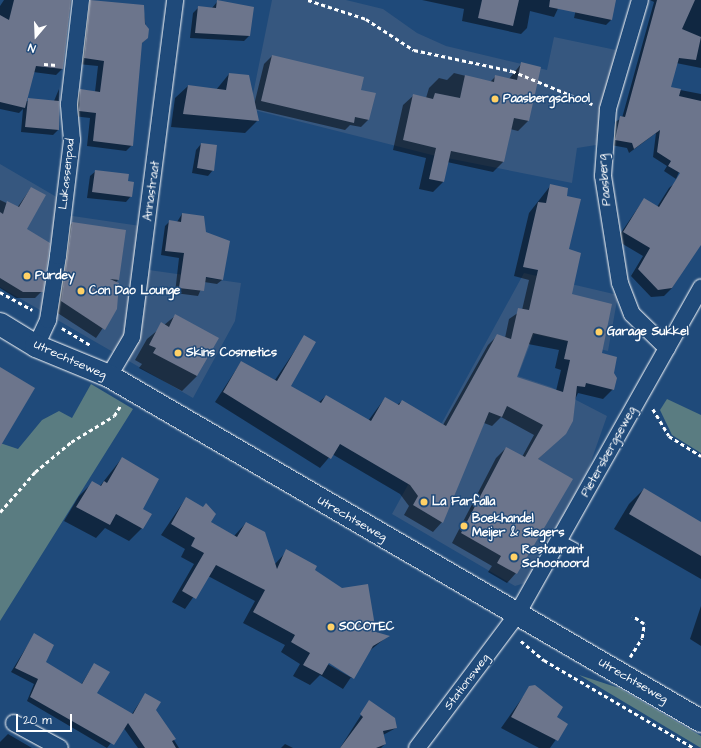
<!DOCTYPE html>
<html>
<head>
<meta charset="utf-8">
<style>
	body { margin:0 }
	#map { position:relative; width:701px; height:748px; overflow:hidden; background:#1f4a7a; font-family:"Architects Daughter",sans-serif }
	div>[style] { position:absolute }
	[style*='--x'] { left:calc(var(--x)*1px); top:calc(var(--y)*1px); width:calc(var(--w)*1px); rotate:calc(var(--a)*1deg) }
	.built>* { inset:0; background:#36577f }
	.green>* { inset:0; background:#5a7c81 }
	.shadow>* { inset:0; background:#0007 }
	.building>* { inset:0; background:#6c758c }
	.path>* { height:2.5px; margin-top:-1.25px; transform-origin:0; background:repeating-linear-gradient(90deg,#fff 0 4px,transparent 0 7px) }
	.roads { filter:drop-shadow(0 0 1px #fff) drop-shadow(0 0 1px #fff) }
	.service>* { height:8px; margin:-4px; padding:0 4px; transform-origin:4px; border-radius:4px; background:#1f4a7a }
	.minor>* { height:16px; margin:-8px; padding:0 8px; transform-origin:8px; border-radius:8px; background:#1f4a7a }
	.primary>* { height:22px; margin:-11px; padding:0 11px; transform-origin:11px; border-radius:11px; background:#1f4a7a }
	.dots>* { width:11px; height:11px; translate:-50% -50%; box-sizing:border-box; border:2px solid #1f4a7a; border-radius:50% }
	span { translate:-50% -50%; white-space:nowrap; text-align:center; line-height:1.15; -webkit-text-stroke:3px #1f4a7a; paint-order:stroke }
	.poi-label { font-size:12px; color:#fff; font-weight:700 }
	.left { translate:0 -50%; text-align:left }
	.street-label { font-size:12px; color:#fff }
	.north { position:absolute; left:16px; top:16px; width:40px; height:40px; -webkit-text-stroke:3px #1f4a7a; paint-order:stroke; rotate:199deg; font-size:11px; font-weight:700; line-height:16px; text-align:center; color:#fff }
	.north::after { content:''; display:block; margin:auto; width:14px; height:18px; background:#fff; clip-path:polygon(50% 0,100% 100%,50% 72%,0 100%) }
	.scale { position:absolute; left:16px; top:714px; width:56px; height:18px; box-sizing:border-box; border:2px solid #fff; border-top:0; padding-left:5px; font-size:12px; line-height:14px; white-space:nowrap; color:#fff; -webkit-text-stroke:3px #1f4a7a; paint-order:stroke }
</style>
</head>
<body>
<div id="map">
	<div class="built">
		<i style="clip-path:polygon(272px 0,346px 0,383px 9px,417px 33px,446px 46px,547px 70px,554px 37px,616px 50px,596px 145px,577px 148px,572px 183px,432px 155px,250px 109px)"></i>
		<i style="clip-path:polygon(0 164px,60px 199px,59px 214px,154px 228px,149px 270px,241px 283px,235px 321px,193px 398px,0 287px)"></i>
		<i style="clip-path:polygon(524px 273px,618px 295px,608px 351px,534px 334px,518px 376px,551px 387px,607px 416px,588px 470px,525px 583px,515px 586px,392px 514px)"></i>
	</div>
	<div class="green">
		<i style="clip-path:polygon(91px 384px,133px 409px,0 621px,0 443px,18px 449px,42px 420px,59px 411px,72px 418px)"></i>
		<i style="clip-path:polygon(667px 399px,701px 415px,701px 453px,672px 435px,660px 410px)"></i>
		<i style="clip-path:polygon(579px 675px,619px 688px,701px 736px,701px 748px)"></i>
	</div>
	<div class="shadow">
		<i style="clip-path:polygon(4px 0,71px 0,62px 69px,56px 75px,33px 72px,26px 101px,54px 101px,59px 89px,58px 130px,53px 135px,21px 132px,23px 109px,19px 113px,0 109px,0 6px)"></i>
		<i style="clip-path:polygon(79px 0,143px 6px,147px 38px,141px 44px,132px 145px,126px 151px,87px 146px,90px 118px,73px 116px,75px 96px,81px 90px,95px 92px,98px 66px,78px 64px)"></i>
		<i style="clip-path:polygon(422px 0,562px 0,554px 17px,530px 11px,527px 28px,521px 34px,462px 21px,464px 9px)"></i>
		<i style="clip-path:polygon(578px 0,615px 0,611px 20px,606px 25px,574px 18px)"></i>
		<i style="clip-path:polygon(650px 0,701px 0,701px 68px,676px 63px,670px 88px,701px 94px,701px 120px,676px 179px,664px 171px,667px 166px,653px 157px,656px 133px,629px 153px,627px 148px,611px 145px,615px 122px,622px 118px,654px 2px)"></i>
		<i style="clip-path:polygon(217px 2px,253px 8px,249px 36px,244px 41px,190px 38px,193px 13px,199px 7px,212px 8px)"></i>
		<i style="clip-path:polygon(272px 56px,360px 91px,369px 119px,361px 127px,350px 125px,345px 130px,255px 109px,258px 120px,245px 133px,171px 127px,175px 98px,188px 86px,216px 90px,229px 74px,254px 105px,264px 64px)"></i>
		<i style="clip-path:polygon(521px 64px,528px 121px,518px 131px,510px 129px,503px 162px,493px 172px,447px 162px,443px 182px,433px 192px,419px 189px,426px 158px,393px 150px,403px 105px,414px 95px,426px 98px,429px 88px,439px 78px,447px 80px,454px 73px,490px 82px,496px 76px,509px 79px)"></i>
		<i style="clip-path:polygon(201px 144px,213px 170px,208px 176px,192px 173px,196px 150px)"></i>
		<i style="clip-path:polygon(701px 160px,701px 240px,672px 288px,664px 296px,651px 297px,631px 276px,643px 256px,616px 240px,644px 199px,657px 207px,669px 188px)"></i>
		<i style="clip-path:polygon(96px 171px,127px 182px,131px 196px,126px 202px,87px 198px,90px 176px)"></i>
		<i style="clip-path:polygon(evenodd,551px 185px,565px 197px,570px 295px,613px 373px,613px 389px,603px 399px,578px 393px,555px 443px,537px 460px,516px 573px,507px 583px,488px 572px,492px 566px,452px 543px,496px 458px,506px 448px,522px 457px,534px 435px,501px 417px,492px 426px,484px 423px,442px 522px,433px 532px,404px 515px,409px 506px,400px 494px,332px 454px,320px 468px,215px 402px,241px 362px,275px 380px,304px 337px,290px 386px,318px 403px,326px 396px,368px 421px,385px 398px,397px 405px,402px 401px,443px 425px,488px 345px,498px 335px,505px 338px,509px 319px,522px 310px,529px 280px,514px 276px,529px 213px,551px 185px,528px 344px,559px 350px,555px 368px,561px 370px,556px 391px,516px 378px,528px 344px)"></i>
		<i style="clip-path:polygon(31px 188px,25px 230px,42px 291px,35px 298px,16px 298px,0 288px,0 200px,17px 208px)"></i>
		<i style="clip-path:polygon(182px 214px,205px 233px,222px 280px,217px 284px,204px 282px,198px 296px,175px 293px,179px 258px,161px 255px,165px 226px,170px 221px,177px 222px)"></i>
		<i style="clip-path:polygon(72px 223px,118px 280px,115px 283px,116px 309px,96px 338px,53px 310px,64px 232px)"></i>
		<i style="clip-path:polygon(175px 316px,197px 376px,182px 391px,139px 368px,142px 364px,135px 360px,147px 339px)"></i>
		<i style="clip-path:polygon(122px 458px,142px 510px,142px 528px,129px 541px,105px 528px,96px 538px,64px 521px,79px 496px,92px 483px,100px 486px)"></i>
		<i style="clip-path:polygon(644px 489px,701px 523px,701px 579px,614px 529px,629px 504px)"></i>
		<i style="clip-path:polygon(evenodd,186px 498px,210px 522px,234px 536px,246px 523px,274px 565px,287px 551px,313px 571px,375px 633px,388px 636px,368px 652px,343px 689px,320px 675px,310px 685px,293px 676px,300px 664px,281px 652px,285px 645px,243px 623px,255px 601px,208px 576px,185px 609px,172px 602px,194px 564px,181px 557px,185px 549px,161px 535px,186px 498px,325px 660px,352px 676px,352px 678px,324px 662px,325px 660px)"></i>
		<i style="clip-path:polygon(701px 606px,701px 646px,690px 639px)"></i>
		<i style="clip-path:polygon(34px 635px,44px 663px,81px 685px,94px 664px,96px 694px,132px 714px,145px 694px,179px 748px,138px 748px,123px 727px,107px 748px,27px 701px,34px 684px,11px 672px)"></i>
		<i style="clip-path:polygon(530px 687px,555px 717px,567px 724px,550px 748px,539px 748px,501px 728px)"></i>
		<i style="clip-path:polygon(370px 701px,396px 728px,383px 735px,385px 744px,381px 748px,340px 748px)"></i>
		<i style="clip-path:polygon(8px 734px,32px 748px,0 748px,0 742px)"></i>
		<i style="clip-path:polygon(285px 744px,293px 748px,281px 748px)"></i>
	</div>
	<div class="building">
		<i style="clip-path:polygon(14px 0,71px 0,63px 69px,36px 66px,25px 108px,0 102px,0 15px,9px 20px)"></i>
		<i style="clip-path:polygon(90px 0,144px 5px,145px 24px,149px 29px,148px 38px,142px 43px,133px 146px,93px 141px,96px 113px,79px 111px,80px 89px,100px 92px,104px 61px,84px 58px)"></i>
		<i style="clip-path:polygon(217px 0,254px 7px,250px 36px,195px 33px,198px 6px,216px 8px)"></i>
		<i style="clip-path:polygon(482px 0,519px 0,513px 26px,478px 18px)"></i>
		<i style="clip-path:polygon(550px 0,616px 0,612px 20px,549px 7px)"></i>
		<i style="clip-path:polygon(657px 0,695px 0,682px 29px,701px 37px,696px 60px,679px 58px,671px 87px,681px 89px,679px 96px,701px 101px,701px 245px,672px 288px,658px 290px,638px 269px,650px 248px,623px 232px,644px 198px,659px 207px,680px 173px,668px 166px,671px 161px,657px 152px,660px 130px,634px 149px,632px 143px,615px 140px,620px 116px,625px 117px)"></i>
		<i style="clip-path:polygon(272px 55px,364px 77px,361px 90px,376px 93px,369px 120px,355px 117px,354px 123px,261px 101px)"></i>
		<i style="clip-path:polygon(521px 62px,541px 67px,529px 121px,514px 118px,504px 162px,451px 151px,444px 182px,429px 179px,436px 148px,403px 140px,413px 94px,433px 99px,435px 93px,460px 98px,465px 75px,494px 82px,495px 75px,517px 80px)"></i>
		<i style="clip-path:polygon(229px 73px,249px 75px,259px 121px,183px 114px,188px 85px,226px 90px)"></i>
		<i style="clip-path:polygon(60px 86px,59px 130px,25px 127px,28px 98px,59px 101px)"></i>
		<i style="clip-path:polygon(201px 143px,217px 145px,214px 171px,197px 168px)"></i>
		<i style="clip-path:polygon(95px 170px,129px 174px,128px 181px,134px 182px,132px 197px,92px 192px)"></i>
		<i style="clip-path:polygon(evenodd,550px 184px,568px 188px,567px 196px,581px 199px,569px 249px,581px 253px,572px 294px,612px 304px,602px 353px,617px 357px,614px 373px,617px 378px,614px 390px,586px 383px,585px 387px,577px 386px,573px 421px,566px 434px,538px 459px,573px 479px,517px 574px,497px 563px,501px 556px,461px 533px,506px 447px,525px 457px,543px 425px,507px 406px,502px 417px,489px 412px,443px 523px,413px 505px,418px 496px,410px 485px,340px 444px,331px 459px,223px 392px,241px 361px,277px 381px,304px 335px,316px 342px,291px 386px,321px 403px,326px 395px,371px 421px,385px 397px,399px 405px,402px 400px,446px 426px,497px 334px,511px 339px,518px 308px,529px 310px,538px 270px,523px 267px,538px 202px,546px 203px,550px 184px,533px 333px,568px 341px,564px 359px,570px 360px,563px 392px,517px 377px,533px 333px)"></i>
		<i style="clip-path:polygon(31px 187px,46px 195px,27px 229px,50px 243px,43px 292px,23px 292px,0 278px,0 212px,3px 214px,7px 201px,19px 207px)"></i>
		<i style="clip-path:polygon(182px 213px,204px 216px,206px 232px,230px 241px,223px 280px,206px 277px,204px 291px,179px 288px,184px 253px,165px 251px,169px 220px,181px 222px)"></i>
		<i style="clip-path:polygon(72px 222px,126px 230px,119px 280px,110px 279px,119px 283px,117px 309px,105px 330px,61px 301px)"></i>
		<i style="clip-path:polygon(175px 314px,219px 338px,197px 376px,153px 353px,156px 348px,149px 345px,161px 322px,169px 327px)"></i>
		<i style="clip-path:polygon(0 367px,35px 388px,0 447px)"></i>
		<i style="clip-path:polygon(122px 457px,159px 479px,143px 509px,152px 514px,143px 529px,116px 514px,110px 525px,76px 507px,92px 481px,101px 486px,104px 481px,107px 483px)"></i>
		<i style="clip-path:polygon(644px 488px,701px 522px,701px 556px,629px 514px)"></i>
		<i style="clip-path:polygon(186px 497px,203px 507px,206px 503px,216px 514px,211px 522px,237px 537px,246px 522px,265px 532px,277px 569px,286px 549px,317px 566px,315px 570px,342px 588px,368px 584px,376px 632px,390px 636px,373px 646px,354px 679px,329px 663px,322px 675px,303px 665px,310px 653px,291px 642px,295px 635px,253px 612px,265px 590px,216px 565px,196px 599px,182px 591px,204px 553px,191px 546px,195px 538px,171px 524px)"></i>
		<i style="clip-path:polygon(34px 633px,54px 645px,46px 662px,82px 684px,94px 663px,110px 672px,97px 693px,133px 714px,145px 693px,161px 702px,156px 710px,176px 739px,172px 741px,176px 748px,145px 748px,128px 723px,114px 745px,30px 697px,38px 679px,15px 668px)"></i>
		<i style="clip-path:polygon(535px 685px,563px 707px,557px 717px,568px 724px,558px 741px,511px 717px,529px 686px)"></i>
		<i style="clip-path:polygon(369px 700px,395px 718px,397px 728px,383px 731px,386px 744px,376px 748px,340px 748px,363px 717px,360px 714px)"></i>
	</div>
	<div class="path">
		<i style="--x:308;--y:0;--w:61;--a:18.1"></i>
		<i style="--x:366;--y:19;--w:57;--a:32.9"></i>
		<i style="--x:414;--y:50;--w:100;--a:12.1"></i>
		<i style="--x:512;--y:71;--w:87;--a:22.4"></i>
		<i style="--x:44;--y:64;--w:13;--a:4"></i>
		<i style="--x:0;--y:292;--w:37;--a:29"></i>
		<i style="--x:62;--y:328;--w:33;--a:31"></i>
		<i style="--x:653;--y:409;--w:31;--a:59"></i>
		<i style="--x:669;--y:436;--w:38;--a:32"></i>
		<i style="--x:0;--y:512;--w:53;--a:-48.8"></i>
		<i style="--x:35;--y:472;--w:47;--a:-39.8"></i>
		<i style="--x:71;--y:442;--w:50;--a:-31.2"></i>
		<i style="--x:114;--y:416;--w:13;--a:-58"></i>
		<i style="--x:521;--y:641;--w:30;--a:40"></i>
		<i style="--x:544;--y:660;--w:174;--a:30.4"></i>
		<i style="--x:630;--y:657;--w:22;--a:-58"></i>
		<i style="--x:642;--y:638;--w:14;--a:-82"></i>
		<i style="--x:644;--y:624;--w:14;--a:-146"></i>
	</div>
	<div class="roads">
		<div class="service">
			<i style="--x:559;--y:539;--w:18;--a:27"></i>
		</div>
		<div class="minor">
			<i style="--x:640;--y:0;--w:114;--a:106.4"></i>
			<i style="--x:608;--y:109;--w:67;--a:94.3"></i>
			<i style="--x:603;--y:176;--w:108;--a:81"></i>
			<i style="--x:620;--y:283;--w:33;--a:69"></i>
			<i style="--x:632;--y:314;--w:49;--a:44.2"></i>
			<i style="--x:36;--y:346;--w:29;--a:-65"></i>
			<i style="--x:48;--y:320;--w:65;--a:-81.1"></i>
			<i style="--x:58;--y:256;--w:117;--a:-83.1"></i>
			<i style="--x:72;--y:140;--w:36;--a:-95"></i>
			<i style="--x:69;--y:104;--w:105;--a:-83.4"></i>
			<i style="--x:109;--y:376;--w:45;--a:-59.5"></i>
			<i style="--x:132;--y:337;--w:340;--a:-82.7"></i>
			<i style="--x:14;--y:723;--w:52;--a:28.5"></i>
			<i style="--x:417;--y:748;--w:165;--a:-53.1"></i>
			<i style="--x:516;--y:616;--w:377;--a:-60.6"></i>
		</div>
		<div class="primary">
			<i style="--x:0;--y:324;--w:42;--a:31.4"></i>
			<i style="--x:36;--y:346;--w:79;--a:22.3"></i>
			<i style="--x:109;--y:376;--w:685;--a:30.23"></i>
		</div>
	</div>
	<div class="dots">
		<i style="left:495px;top:99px;background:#ffd166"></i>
		<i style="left:27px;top:276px;background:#ffd166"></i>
		<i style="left:81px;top:291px;background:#ffd166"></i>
		<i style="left:599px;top:332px;background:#ffd166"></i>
		<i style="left:178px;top:353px;background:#ffd166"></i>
		<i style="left:424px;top:502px;background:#ffd166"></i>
		<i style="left:464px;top:526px;background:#ffd166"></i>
		<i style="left:514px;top:557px;background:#ffd166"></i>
		<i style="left:331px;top:627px;background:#ffd166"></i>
	</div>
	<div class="poi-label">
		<span class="left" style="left:503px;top:99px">Paasbergschool</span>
		<span class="left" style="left:35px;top:276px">Purdey</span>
		<span class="left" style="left:89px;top:291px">Con Dao Lounge</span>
		<span class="left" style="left:607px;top:332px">Garage Sukkel</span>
		<span class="left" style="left:186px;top:353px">Skins Cosmetics</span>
		<span class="left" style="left:432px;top:502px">La Farfalla</span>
		<span class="left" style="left:472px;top:526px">Boekhandel<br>Meijer &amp; Siegers</span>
		<span class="left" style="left:522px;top:557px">Restaurant<br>Schoonoord</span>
		<span class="left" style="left:339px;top:627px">SOCOTEC</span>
	</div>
	<div class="street-label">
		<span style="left:67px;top:174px;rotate:-84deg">Lukassenpad</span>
		<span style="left:605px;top:180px;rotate:-95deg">Paasberg</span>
		<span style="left:152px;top:191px;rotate:-82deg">Annastraat</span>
		<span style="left:70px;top:360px;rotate:24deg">Utrechtseweg</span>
		<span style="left:609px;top:452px;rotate:-61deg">Pietersbergseweg</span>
		<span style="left:352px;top:519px;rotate:30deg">Utrechtseweg</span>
		<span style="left:633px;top:681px;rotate:30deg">Utrechtseweg</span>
		<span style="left:467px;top:682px;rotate:-53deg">Stationsweg</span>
	</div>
	<div class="north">N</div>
	<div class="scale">20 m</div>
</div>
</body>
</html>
